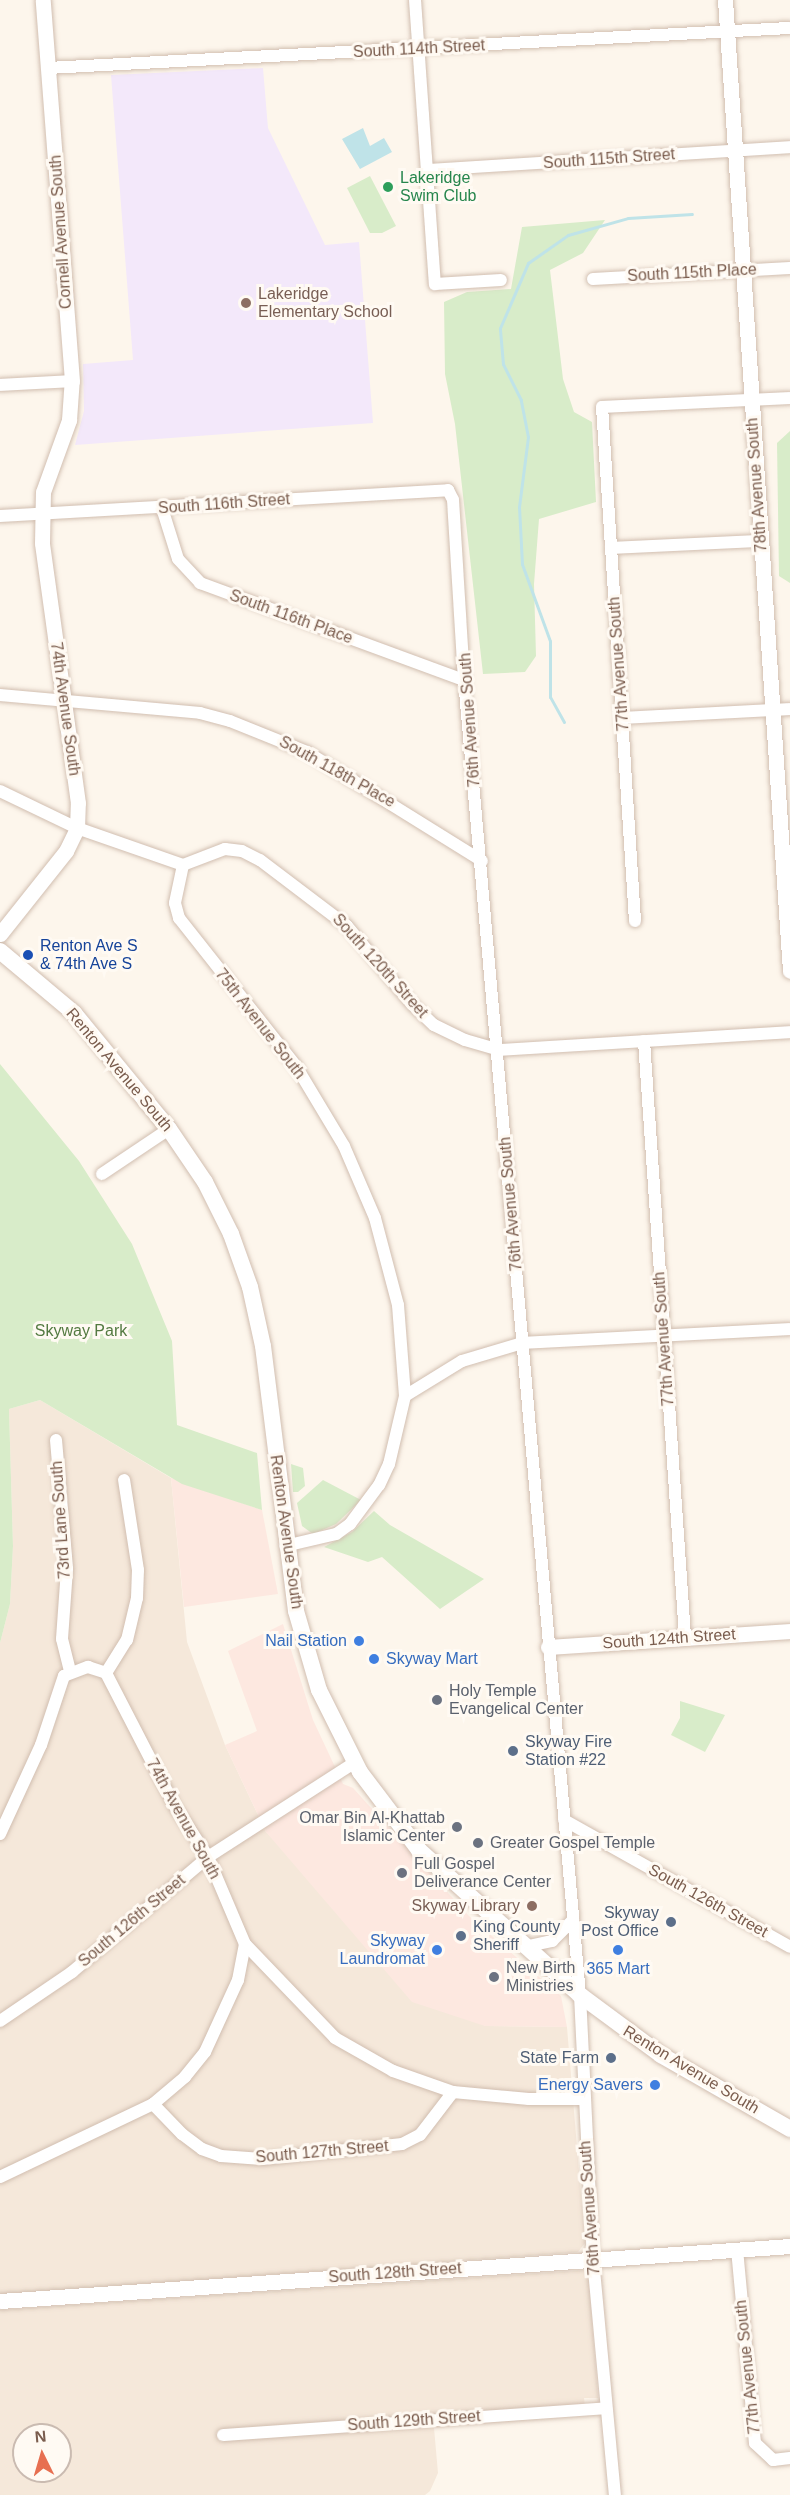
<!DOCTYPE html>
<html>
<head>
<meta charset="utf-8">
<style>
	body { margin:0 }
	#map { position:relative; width:790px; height:2495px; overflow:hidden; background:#fdf6ec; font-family:Arial,sans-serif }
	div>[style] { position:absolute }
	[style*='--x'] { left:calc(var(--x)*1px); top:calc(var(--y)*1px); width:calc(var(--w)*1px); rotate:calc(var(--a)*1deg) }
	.residential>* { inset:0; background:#f5e8da }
	.commercial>* { inset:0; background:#fde8e0 }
	.education>* { inset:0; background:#f3e8fa }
	.green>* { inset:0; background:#d8ecc9 }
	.water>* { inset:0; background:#bfe3e8 }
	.stream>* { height:3px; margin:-1.5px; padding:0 1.5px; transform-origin:1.5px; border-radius:1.5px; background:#bfe3e8 }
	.roads { filter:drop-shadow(0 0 2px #d1beb0) drop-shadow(0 0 2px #d1beb0) }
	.minor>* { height:12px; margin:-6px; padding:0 6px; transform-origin:6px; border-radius:6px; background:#fff }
	.tertiary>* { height:15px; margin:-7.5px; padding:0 7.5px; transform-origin:7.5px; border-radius:7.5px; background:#fff }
	.secondary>* { height:16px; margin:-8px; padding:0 8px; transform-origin:8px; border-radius:8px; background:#fff }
	.dots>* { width:16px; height:16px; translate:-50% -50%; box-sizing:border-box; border:3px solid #fffaf3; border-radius:50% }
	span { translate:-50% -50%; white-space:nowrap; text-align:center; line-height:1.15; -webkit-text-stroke:6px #fffaf3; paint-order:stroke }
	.street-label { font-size:16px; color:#7a5c4d }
	.leisure-label { font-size:16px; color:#27864d }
	.left { translate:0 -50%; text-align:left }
	.education-label { font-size:16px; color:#785e54 }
	.right { translate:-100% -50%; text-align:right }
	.transit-label { font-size:16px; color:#164399 }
	.park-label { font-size:16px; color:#537a41 }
	.shop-label { font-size:16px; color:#366cbe }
	.worship-label { font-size:16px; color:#5b616d }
	.service-label { font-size:16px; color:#4e5e75 }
	.north { position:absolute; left:12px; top:2423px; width:60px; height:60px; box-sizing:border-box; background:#fffaf3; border:2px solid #cabbb1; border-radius:50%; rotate:355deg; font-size:16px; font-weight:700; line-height:24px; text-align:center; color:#7a5c4d }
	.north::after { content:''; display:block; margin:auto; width:21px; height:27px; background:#e76f51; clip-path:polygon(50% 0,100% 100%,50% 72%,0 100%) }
</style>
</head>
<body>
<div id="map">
	<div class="residential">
		<i style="clip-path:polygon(40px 1400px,171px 1478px,187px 1642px,225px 1745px,266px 1832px,485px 2026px,567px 2027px,585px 2243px,578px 2252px,0 2295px,0 1643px,10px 1604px,13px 1546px,9px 1409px)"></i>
		<i style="clip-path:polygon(evenodd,588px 2270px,598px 2398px,584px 2398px,586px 2415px,434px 2428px,438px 2473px,430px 2491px,425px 2495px,0 2495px,0 2310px,588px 2270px,24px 2435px,60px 2435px,60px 2471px,24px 2471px,24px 2435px)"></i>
	</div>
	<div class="commercial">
		<i style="clip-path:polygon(171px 1478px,262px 1510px,278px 1594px,184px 1607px)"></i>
		<i style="clip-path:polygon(283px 1624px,313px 1720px,343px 1784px,353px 1788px,469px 1916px,561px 1996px,567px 2027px,485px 2026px,412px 2002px,266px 1832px,225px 1745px,257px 1731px,228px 1651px)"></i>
	</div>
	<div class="education">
		<i style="clip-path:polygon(263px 68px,268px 128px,325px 245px,359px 242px,373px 423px,75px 445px,84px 411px,83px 364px,133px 360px,111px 75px)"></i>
	</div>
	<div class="green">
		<i style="clip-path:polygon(370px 176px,396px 226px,382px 233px,370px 233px,347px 188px)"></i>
		<i style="clip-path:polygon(605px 220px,583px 253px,550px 270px,563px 379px,574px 412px,592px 422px,596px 502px,539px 519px,534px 584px,536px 656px,525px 672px,483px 674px,455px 424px,445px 374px,444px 302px,467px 292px,511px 289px,522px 227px)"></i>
		<i style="clip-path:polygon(790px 431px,790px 583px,779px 576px,777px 443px)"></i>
		<i style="clip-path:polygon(0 1064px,79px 1161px,132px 1244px,172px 1341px,177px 1425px,257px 1453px,262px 1510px,182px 1484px,40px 1400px,9px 1409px,13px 1546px,10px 1604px,0 1643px)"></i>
		<i style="clip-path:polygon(291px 1464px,303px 1468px,305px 1486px,298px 1492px,293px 1492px)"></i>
		<i style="clip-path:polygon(323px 1480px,361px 1500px,336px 1524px,313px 1534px,302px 1526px,297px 1503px)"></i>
		<i style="clip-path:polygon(374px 1511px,390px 1525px,484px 1579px,440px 1609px,382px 1557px,368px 1562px,324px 1547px,352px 1532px)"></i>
		<i style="clip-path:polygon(680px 1701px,725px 1715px,705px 1752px,671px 1735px,680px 1718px)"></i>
	</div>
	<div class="water">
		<i style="clip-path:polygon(363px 128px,370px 146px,384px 138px,392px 152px,360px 169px,342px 139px)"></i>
	</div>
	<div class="stream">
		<i style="--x:564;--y:722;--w:29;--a:-119"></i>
		<i style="--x:550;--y:697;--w:56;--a:-90"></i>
		<i style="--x:550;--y:641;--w:82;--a:-110"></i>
		<i style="--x:522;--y:564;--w:57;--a:-93"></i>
		<i style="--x:519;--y:507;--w:71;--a:-82.7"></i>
		<i style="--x:528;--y:437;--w:38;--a:-101"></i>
		<i style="--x:521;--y:400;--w:40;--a:-116.6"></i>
		<i style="--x:503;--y:364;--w:36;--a:-95"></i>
		<i style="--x:500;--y:328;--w:71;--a:-66.7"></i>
		<i style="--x:528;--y:263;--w:49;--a:-35"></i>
		<i style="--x:568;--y:235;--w:62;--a:-15.8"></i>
		<i style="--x:628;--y:218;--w:64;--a:-3.6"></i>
	</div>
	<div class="roads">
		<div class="minor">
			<i style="--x:415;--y:0;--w:285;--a:86"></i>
			<i style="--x:435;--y:284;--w:66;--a:-3.5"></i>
			<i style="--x:48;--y:68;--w:743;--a:-3.09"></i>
			<i style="--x:427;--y:170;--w:364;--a:-3.6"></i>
			<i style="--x:593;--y:279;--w:197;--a:-3.2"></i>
			<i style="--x:0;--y:385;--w:72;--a:-3.2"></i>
			<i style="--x:162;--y:508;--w:53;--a:72.6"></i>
			<i style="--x:178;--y:559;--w:33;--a:47"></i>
			<i style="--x:200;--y:583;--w:281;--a:20.2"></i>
			<i style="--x:0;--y:516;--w:449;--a:-3.3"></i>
			<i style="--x:448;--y:490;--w:11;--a:63"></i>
			<i style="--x:453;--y:500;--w:180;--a:86.5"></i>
			<i style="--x:464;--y:680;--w:1320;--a:84.96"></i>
			<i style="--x:580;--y:1995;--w:264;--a:87.2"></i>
			<i style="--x:593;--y:2259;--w:237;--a:84.7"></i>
			<i style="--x:611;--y:548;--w:151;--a:-2.7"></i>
			<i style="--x:0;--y:695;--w:201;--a:5.1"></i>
			<i style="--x:200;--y:713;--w:31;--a:15"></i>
			<i style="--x:230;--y:721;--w:83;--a:21.9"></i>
			<i style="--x:307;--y:752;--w:206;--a:31.9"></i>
			<i style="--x:623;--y:718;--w:167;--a:-3.1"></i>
			<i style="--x:0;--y:791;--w:85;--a:25.7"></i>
			<i style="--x:77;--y:828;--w:112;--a:19.2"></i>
			<i style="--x:183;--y:865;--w:45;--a:-20.9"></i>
			<i style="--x:225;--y:849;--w:17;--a:7"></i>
			<i style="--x:242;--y:851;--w:20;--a:27"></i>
			<i style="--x:260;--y:860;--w:109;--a:37.2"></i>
			<i style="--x:347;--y:926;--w:102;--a:50.2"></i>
			<i style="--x:412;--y:1004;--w:30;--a:44"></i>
			<i style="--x:434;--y:1025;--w:34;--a:26"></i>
			<i style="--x:465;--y:1040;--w:35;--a:16"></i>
			<i style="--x:499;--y:1050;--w:292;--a:-3.5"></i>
			<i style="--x:183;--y:865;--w:39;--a:102"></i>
			<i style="--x:175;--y:903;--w:16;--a:75"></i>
			<i style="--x:179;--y:918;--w:189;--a:51.7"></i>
			<i style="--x:296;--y:1066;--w:93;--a:59"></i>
			<i style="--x:344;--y:1146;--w:78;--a:66.7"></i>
			<i style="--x:375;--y:1218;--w:90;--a:75.2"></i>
			<i style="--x:398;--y:1305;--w:91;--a:85.6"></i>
			<i style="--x:405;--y:1396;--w:70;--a:103.2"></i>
			<i style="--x:389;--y:1464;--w:23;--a:115"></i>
			<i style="--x:379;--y:1485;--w:49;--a:126.6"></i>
			<i style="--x:350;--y:1524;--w:17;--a:144"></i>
			<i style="--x:336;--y:1534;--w:52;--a:166.8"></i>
			<i style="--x:635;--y:921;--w:515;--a:-93.67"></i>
			<i style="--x:602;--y:407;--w:188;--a:-2.7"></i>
			<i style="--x:644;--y:1041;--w:597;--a:86.06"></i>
			<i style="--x:102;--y:1174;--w:81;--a:-33.9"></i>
			<i style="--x:405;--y:1396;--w:67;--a:-31.6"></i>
			<i style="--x:462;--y:1361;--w:63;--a:-16.7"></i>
			<i style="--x:522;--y:1343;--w:268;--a:-3"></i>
			<i style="--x:56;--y:1440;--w:129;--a:85.1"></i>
			<i style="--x:67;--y:1569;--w:70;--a:94.1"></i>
			<i style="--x:62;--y:1639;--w:33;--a:76"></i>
			<i style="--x:106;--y:1673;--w:39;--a:-58"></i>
			<i style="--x:127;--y:1640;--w:43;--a:-76.6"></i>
			<i style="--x:137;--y:1598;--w:28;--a:-88"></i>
			<i style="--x:138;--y:1570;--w:91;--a:-98.8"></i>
			<i style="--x:564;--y:1820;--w:259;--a:29.3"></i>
			<i style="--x:0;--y:1834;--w:98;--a:-65.3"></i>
			<i style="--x:41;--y:1745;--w:73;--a:-71.6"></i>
			<i style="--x:64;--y:1676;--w:26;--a:-21"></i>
			<i style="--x:88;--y:1667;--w:19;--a:18"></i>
			<i style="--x:106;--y:1673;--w:148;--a:62.7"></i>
			<i style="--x:174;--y:1805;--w:62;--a:56.8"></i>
			<i style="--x:208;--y:1857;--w:95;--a:67"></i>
			<i style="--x:245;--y:1944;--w:37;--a:101"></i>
			<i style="--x:238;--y:1980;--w:79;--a:114.6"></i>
			<i style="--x:205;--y:2052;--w:32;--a:129"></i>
			<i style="--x:185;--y:2077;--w:42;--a:139.8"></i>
			<i style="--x:245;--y:1944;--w:130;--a:46.2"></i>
			<i style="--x:335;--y:2038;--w:67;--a:29.6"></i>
			<i style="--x:393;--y:2071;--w:64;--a:19.3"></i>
			<i style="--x:524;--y:1947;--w:29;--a:-12"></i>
			<i style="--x:552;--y:1941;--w:30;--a:-45"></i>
			<i style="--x:0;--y:2021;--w:87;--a:-34.2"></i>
			<i style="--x:72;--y:1972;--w:178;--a:-40.2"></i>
			<i style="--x:208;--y:1857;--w:174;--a:-32.8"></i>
			<i style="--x:0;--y:2177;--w:170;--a:-25.5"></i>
			<i style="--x:153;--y:2104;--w:42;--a:46"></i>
			<i style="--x:182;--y:2134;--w:25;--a:37"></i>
			<i style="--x:202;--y:2149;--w:20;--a:20"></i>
			<i style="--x:221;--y:2156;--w:41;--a:4.2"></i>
			<i style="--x:262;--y:2159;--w:141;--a:-6.1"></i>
			<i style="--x:402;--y:2144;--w:20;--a:-27"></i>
			<i style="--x:420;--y:2135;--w:54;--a:-52.5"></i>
			<i style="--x:453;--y:2092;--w:76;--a:5.3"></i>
			<i style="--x:529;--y:2099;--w:54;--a:0"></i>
			<i style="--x:737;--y:2249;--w:195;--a:84.7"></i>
			<i style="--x:755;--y:2443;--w:25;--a:43"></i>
			<i style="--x:773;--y:2460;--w:17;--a:-7"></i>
			<i style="--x:223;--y:2435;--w:383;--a:-4"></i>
		</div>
		<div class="tertiary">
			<i style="--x:725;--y:0;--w:973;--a:86.17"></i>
			<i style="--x:0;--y:934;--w:106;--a:-51.5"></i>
			<i style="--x:66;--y:851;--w:25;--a:-64"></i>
			<i style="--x:77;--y:828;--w:25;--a:-88"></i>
			<i style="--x:78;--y:803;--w:262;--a:-97.9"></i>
			<i style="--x:42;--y:543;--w:51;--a:-88.9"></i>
			<i style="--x:43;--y:492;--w:77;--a:-70.1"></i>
			<i style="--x:69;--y:420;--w:39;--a:-86"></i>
			<i style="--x:72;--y:381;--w:382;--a:-94.4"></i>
			<i style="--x:548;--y:1647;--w:243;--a:-3.8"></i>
			<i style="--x:0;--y:2301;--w:792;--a:-3.98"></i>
		</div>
		<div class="secondary">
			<i style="--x:0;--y:951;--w:97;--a:40"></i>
			<i style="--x:74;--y:1013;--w:150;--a:50.7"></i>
			<i style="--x:169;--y:1129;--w:64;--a:55.8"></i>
			<i style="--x:205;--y:1182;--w:58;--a:63.4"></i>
			<i style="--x:231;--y:1234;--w:56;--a:70.3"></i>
			<i style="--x:250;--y:1287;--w:60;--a:77.6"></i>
			<i style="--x:263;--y:1346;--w:267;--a:82.9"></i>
			<i style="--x:296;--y:1611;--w:82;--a:73.8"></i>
			<i style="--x:319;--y:1690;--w:92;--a:63.4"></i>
			<i style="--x:360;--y:1772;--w:98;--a:52.9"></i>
			<i style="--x:419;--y:1850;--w:217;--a:42"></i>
			<i style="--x:580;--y:1995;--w:101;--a:36.5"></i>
			<i style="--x:661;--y:2055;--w:149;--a:29.8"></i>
		</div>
	</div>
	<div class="dots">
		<i style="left:388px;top:187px;background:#2e9e5b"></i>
		<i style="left:246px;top:303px;background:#8d6e63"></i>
		<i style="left:28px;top:955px;background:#1a4fb4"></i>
		<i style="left:359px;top:1641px;background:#3f7fe0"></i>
		<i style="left:374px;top:1659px;background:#3f7fe0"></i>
		<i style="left:437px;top:1700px;background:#6b7280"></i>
		<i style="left:513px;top:1751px;background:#5c6f8a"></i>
		<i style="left:457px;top:1827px;background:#6b7280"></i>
		<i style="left:478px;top:1843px;background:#6b7280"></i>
		<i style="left:402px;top:1873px;background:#6b7280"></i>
		<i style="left:532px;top:1906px;background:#8d6e63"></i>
		<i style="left:671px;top:1922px;background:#5c6f8a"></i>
		<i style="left:461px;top:1936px;background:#5c6f8a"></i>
		<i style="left:437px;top:1950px;background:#3f7fe0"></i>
		<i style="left:618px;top:1950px;background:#3f7fe0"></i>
		<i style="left:494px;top:1977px;background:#6b7280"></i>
		<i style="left:611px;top:2058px;background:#5c6f8a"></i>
		<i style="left:655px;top:2085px;background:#3f7fe0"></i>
	</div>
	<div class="street-label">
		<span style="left:419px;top:49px;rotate:-3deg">South 114th Street</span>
		<span style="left:609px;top:159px;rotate:-4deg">South 115th Street</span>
		<span style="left:61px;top:232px;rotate:-94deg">Cornell Avenue South</span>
		<span style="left:692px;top:273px;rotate:-3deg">South 115th Place</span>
		<span style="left:757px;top:485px;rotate:-94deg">78th Avenue South</span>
		<span style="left:224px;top:504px;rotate:-4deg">South 116th Street</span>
		<span style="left:291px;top:617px;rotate:20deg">South 116th Place</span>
		<span style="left:619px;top:664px;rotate:-94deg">77th Avenue South</span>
		<span style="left:65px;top:709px;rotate:82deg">74th Avenue South</span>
		<span style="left:470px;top:720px;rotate:-94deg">76th Avenue South</span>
		<span style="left:337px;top:772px;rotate:29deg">South 118th Place</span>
		<span style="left:380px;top:966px;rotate:48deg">South 120th Street</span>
		<span style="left:260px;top:1024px;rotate:52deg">75th Avenue South</span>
		<span style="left:119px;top:1070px;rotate:50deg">Renton Avenue South</span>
		<span style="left:511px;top:1204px;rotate:-95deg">76th Avenue South</span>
		<span style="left:664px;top:1339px;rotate:-94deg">77th Avenue South</span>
		<span style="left:61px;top:1520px;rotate:-94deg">73rd Lane South</span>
		<span style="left:286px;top:1532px;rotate:82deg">Renton Avenue South</span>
		<span style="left:669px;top:1639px;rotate:-4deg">South 124th Street</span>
		<span style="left:183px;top:1819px;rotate:61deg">74th Avenue South</span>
		<span style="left:708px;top:1901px;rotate:29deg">South 126th Street</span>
		<span style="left:132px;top:1921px;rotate:-40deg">South 126th Street</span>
		<span style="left:691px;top:2070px;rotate:31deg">Renton Avenue South</span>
		<span style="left:322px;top:2152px;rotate:-5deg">South 127th Street</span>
		<span style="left:590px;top:2208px;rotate:-94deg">76th Avenue South</span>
		<span style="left:395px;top:2273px;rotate:-4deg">South 128th Street</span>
		<span style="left:748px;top:2367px;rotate:-96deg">77th Avenue South</span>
		<span style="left:414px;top:2421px;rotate:-4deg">South 129th Street</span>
	</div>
	<div class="leisure-label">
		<span class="left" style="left:400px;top:187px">Lakeridge<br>Swim Club</span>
	</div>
	<div class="education-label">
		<span class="left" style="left:258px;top:303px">Lakeridge<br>Elementary School</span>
		<span class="right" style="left:520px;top:1906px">Skyway Library</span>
	</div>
	<div class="transit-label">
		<span class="left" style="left:40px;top:955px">Renton Ave S<br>&amp; 74th Ave S</span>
	</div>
	<div class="park-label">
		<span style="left:81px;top:1331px">Skyway Park</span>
	</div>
	<div class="shop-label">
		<span class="right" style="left:347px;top:1641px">Nail Station</span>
		<span class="left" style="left:386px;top:1659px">Skyway Mart</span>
		<span class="right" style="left:425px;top:1950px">Skyway<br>Laundromat</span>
		<span style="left:618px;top:1969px">365 Mart</span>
		<span class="right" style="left:643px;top:2085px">Energy Savers</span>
	</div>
	<div class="worship-label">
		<span class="left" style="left:449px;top:1700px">Holy Temple<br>Evangelical Center</span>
		<span class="right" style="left:445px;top:1827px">Omar Bin Al-Khattab<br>Islamic Center</span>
		<span class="left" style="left:490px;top:1843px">Greater Gospel Temple</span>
		<span class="left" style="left:414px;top:1873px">Full Gospel<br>Deliverance Center</span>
		<span class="left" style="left:506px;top:1977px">New Birth<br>Ministries</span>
	</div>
	<div class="service-label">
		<span class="left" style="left:525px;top:1751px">Skyway Fire<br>Station #22</span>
		<span class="right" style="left:659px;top:1922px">Skyway<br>Post Office</span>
		<span class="left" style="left:473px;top:1936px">King County<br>Sheriff</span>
		<span class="right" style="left:599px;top:2058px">State Farm</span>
	</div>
	<div class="north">N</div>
</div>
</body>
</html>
